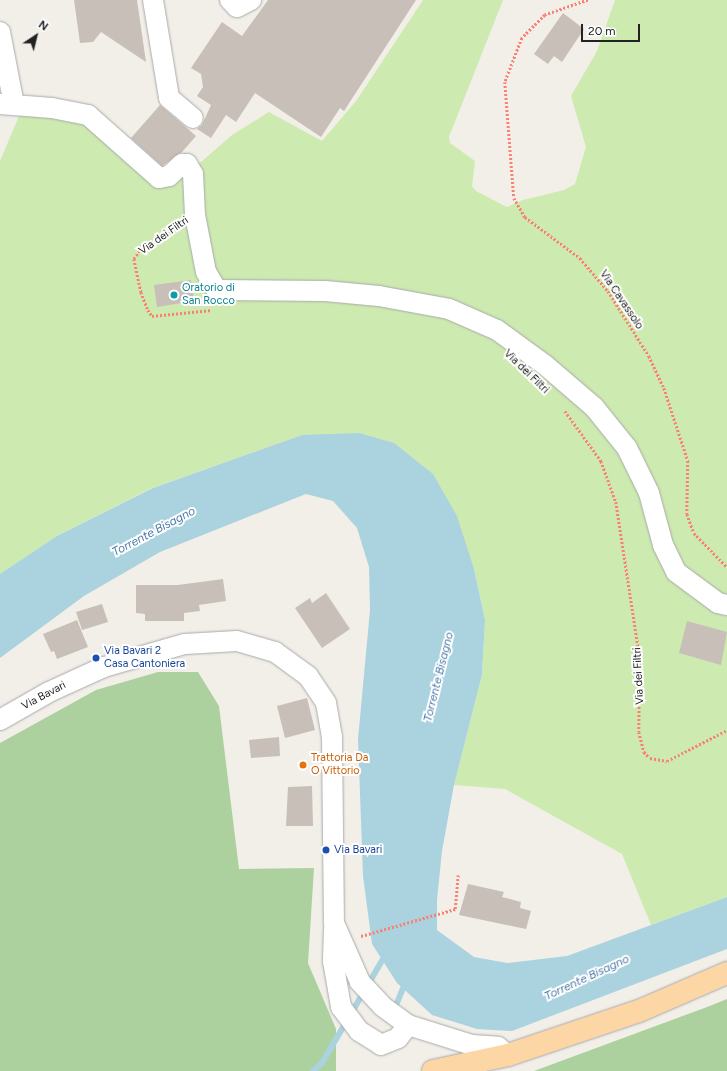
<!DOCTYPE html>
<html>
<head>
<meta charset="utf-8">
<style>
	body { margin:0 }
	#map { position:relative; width:727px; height:1071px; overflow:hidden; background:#f2efe9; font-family:Figtree,sans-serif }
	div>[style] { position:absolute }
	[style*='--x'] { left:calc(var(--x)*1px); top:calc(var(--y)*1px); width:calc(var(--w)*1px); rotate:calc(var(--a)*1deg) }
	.grass>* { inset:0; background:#cdebb0 }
	.forest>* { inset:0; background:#add19e }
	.water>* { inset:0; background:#aad3df }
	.stream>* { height:6px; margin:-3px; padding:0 3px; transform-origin:3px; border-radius:3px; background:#aad3df }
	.building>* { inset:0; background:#c7bfb8 }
	.path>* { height:2.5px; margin-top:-1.25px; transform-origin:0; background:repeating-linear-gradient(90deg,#fa8072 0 2px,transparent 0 4px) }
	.roads { filter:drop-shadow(0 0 1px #a9a9a9) drop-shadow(0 0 1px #a9a9a9) }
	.minor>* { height:20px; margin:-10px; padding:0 10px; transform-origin:10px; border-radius:10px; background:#fff }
	.major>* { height:22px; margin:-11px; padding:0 11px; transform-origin:11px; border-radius:11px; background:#fcd6a4 }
	.dots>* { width:11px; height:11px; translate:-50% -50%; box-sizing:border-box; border:2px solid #fff; border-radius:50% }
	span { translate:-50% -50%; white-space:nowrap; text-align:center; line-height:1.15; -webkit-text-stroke:4px #fff; paint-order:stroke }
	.street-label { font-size:11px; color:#222 }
	.culture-label { font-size:11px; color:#0d838f }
	.left { translate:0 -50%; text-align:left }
	.transit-label { font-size:11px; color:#164399 }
	.food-label { font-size:11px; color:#c56008 }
	.water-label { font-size:12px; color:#4a7aab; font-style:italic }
	.north { position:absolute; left:16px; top:16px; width:40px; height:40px; -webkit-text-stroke:3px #fff; paint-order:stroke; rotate:35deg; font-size:11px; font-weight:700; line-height:16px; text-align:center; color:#222 }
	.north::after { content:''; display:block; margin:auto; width:14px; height:18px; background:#222; clip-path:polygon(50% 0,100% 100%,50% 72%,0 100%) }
	.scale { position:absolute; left:581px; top:24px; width:59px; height:18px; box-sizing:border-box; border:2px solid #222; border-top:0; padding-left:5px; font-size:12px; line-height:14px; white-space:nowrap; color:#222; -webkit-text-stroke:3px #fff; paint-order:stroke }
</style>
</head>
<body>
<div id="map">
	<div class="grass">
		<i style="clip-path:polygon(423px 0,503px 0,449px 137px,450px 143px,475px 161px,472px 186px,476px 191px,507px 207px,523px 200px,564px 190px,575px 184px,586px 147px,571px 96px,597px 51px,615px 0,727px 0,727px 897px,651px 925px,622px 854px,505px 789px,454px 785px,482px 675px,485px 620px,474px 569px,302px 435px,152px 488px,57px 536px,0 574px,0 161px,22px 109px,86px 120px,150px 177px,186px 175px,232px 135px,269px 112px,322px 141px,356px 101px)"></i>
	</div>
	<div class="forest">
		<i style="clip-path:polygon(158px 672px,198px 672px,219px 706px,239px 869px,314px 868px,308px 963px,336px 1029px,336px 1071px,0 1071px,0 743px,96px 690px)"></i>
		<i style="clip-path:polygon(727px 999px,727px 1071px,534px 1071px,707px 1007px)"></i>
	</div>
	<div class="water">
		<i style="clip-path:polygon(359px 433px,394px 443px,433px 474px,457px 516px,474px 569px,485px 620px,482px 675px,454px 785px,442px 851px,437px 900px,437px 930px,474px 957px,507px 963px,567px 956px,727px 897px,727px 949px,512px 1031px,477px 1029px,432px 1015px,397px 983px,372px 944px,363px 876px,358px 739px,370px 610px,369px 567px,357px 528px,333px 501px,306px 494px,160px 552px,84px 596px,0 658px,0 574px,57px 536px,153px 488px,302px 435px)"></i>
	</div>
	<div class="stream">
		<i style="--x:397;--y:1003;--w:22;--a:-68"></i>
		<i style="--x:313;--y:1071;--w:12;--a:-42"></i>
		<i style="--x:322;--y:1063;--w:126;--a:-59.6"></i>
	</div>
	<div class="building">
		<i style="clip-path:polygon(74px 0,137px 0,146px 62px,101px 32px,93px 42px,80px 43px)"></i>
		<i style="clip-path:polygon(268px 0,416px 0,344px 111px,340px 108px,321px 137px,255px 93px,236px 122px,226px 115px,211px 138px,197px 129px,202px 125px,211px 105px,197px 96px,203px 87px,201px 74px,191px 68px,222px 22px,242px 36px)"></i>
		<i style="clip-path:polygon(563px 13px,584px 29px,562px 62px,554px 56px,548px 64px,534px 54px)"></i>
		<i style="clip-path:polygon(160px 105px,196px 136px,182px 152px,162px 166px,131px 138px)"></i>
		<i style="clip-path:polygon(191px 280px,194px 301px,157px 307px,154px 285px)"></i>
		<i style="clip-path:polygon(223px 579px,226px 601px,199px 605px,200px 611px,184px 613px,184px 621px,145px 621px,145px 614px,136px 613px,136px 585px,178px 585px)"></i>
		<i style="clip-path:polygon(326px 593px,350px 629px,322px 648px,295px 608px,310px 598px,312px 603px)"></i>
		<i style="clip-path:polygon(102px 604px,108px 622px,82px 630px,76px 612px)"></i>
		<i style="clip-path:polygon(77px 620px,88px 647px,57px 659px,54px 651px,51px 652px,43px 634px)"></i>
		<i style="clip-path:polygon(687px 621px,727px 632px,721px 665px,679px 653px)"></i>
		<i style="clip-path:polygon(307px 698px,315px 730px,285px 738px,277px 706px)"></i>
		<i style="clip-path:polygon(279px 737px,280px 756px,251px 758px,249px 740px)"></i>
		<i style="clip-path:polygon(312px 786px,313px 826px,286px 826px,288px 787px)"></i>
		<i style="clip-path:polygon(468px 884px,504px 892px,502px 897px,521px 902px,520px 908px,531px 911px,526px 929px,459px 915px)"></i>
	</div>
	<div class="path">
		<i style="--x:588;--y:0;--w:46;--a:160.8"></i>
		<i style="--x:545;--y:15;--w:33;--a:135"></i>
		<i style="--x:522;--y:38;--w:47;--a:111.1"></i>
		<i style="--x:505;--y:82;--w:116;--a:85.6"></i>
		<i style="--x:514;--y:198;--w:22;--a:60"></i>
		<i style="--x:525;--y:217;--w:69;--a:36.7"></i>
		<i style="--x:580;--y:258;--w:43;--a:49.7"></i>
		<i style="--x:608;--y:291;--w:77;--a:57.8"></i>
		<i style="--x:649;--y:356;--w:35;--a:65"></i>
		<i style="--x:664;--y:388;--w:77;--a:71.8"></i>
		<i style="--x:688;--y:461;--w:53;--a:91.1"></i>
		<i style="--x:687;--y:514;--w:20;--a:70"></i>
		<i style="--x:694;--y:533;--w:47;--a:45.9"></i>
		<i style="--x:177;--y:229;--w:43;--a:149.3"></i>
		<i style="--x:140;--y:251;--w:10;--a:127"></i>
		<i style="--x:134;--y:259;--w:34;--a:78"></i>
		<i style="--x:141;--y:292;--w:19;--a:69"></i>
		<i style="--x:148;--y:310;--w:7;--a:56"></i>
		<i style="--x:152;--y:316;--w:60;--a:-5.7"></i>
		<i style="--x:565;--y:411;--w:62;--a:54.2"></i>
		<i style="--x:601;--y:461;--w:44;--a:69.9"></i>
		<i style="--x:616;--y:502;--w:159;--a:81.3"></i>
		<i style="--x:640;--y:659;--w:73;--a:90.8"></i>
		<i style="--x:639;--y:732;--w:21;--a:76"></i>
		<i style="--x:644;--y:752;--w:8;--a:45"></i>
		<i style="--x:650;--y:758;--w:17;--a:10"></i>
		<i style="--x:667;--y:761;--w:68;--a:-27.3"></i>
		<i style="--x:361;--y:936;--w:98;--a:-16"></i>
		<i style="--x:455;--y:909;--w:34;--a:-85"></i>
	</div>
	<div class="roads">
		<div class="minor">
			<i style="--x:153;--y:0;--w:99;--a:80.7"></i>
			<i style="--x:169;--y:98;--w:31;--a:40"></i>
			<i style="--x:230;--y:0;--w:10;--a:45"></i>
			<i style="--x:237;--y:7;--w:16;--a:-27"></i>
			<i style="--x:0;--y:32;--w:74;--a:79.1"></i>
			<i style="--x:0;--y:104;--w:52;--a:4.4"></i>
			<i style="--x:52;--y:108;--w:37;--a:11"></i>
			<i style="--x:88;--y:115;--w:95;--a:41.6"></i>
			<i style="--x:159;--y:178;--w:10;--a:-11"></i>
			<i style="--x:169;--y:176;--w:18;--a:-43"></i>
			<i style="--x:182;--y:164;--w:5;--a:0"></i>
			<i style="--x:187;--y:164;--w:12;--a:59"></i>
			<i style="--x:193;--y:174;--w:41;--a:87.2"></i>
			<i style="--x:195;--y:215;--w:58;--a:79.1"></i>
			<i style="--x:206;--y:272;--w:21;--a:59"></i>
			<i style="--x:217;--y:290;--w:108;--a:0.5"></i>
			<i style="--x:325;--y:291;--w:54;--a:5.3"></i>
			<i style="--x:379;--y:296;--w:71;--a:10.5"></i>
			<i style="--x:449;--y:309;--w:52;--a:23.6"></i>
			<i style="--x:497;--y:330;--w:59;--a:36.1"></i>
			<i style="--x:545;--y:365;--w:65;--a:40.6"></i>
			<i style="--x:594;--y:407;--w:53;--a:51.2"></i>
			<i style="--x:627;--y:448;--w:50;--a:63.9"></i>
			<i style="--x:649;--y:493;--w:54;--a:74.9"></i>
			<i style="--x:663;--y:545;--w:30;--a:64"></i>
			<i style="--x:676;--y:572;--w:52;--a:36.4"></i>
			<i style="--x:718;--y:603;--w:9;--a:13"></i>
			<i style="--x:0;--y:720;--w:56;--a:-29.7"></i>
			<i style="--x:49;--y:692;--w:60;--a:-24.4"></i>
			<i style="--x:104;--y:667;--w:84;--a:-15.9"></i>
			<i style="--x:185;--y:644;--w:52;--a:-3.3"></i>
			<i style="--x:237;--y:641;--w:40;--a:16"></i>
			<i style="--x:275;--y:652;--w:41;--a:36"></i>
			<i style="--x:308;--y:676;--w:32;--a:56"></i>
			<i style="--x:326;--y:703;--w:35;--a:80"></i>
			<i style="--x:332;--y:737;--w:186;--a:89.4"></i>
			<i style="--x:334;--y:923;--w:64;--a:66.2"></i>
			<i style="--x:360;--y:982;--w:33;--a:47"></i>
			<i style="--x:382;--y:1006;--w:32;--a:36"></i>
			<i style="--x:408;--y:1025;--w:67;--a:17.4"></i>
			<i style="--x:472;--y:1045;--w:26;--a:4"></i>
			<i style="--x:498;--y:1047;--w:13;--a:39"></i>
			<i style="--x:334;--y:929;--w:32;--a:92"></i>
			<i style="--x:333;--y:961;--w:47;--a:80.1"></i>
			<i style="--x:341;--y:1007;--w:30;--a:53"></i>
			<i style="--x:359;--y:1031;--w:26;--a:32"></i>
			<i style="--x:381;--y:1045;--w:18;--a:-22"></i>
			<i style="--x:398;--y:1038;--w:16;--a:-52"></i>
		</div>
		<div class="major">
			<i style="--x:433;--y:1071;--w:77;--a:-12"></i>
			<i style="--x:508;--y:1055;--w:138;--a:-18.6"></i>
			<i style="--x:639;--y:1011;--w:96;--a:-23.4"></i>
		</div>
	</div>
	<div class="dots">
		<i style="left:174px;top:295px;background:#0f9aa8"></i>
		<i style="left:96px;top:658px;background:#1a4fb4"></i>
		<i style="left:303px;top:765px;background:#e8710a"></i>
		<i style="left:326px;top:850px;background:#1a4fb4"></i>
	</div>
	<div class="street-label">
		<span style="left:164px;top:236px;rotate:-35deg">Via dei Filtri</span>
		<span style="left:621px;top:300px;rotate:56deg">Via Cavassolo</span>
		<span style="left:526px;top:372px;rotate:44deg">Via dei Filtri</span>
		<span style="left:639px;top:676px;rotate:-93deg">Via dei Filtri</span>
		<span style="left:44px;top:696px;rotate:-28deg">Via Bavari</span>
	</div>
	<div class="culture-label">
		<span class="left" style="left:182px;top:295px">Oratorio di<br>San Rocco</span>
	</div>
	<div class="transit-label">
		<span class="left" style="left:104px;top:658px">Via Bavari 2<br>Casa Cantoniera</span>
		<span class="left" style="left:334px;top:850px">Via Bavari</span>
	</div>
	<div class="food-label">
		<span class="left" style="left:311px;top:765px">Trattoria Da<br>O Vittorio</span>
	</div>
	<div class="water-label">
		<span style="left:154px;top:532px;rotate:-28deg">Torrente Bisagno</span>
		<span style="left:439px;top:677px;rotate:-76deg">Torrente Bisagno</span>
		<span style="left:587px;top:978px;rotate:-25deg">Torrente Bisagno</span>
	</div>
	<div class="north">N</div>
	<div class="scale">20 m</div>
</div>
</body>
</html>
